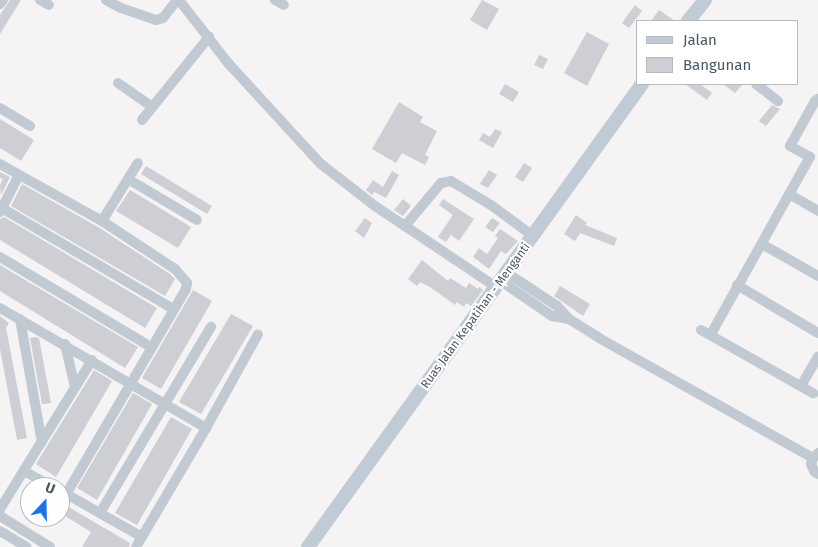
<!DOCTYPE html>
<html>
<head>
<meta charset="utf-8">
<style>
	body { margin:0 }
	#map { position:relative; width:818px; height:547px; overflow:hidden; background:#f5f3f3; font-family:"Fira Sans",sans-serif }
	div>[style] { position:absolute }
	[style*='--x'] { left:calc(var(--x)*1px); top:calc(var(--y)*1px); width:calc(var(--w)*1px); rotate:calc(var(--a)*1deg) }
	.building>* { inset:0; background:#cdcfd5 }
	.minor>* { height:10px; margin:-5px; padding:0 5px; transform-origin:5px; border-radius:5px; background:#c1cad2 }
	.secondary>* { height:14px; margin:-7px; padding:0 7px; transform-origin:7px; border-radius:7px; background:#c1cbd6 }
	span { translate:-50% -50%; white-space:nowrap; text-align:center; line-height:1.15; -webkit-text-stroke:4.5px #fff; paint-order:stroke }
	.street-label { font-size:12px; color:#4a5661 }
	.legend { position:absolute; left:636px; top:20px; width:162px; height:65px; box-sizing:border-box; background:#fff; border:1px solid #b7bbc0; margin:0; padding:6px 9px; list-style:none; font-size:15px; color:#4a5661 }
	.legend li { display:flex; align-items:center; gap:10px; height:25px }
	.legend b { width:25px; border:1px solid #b7bbc0 }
	.north { position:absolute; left:20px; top:477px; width:50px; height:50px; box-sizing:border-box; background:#fff; border:1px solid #b7bbc0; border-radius:50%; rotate:21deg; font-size:14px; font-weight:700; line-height:20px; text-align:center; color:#4a5661 }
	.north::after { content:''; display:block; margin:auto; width:18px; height:22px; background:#1a73e8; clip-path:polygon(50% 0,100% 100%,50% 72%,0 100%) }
</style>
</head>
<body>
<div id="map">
	<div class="building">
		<i style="clip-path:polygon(10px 0,21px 0,0 34px,0 15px)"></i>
		<i style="clip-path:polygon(482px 0,499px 9px,487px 30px,470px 20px)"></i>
		<i style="clip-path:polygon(635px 5px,642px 11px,629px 28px,622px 23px)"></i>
		<i style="clip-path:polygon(659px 10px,675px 21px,651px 21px)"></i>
		<i style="clip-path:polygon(587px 32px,609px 44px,587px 86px,564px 73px)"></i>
		<i style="clip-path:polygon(539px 55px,548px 59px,543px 69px,534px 65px)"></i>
		<i style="clip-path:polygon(505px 84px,519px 92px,513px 102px,499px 94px)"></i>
		<i style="clip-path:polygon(685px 84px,700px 84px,712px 93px,707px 100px)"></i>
		<i style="clip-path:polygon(723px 84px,743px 84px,735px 93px)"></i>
		<i style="clip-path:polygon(399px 102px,423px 117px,420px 122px,437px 131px,425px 155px,429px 157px,425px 165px,402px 153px,396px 163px,372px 149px)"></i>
		<i style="clip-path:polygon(772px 105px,780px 109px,766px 126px,759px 121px)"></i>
		<i style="clip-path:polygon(0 119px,34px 140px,21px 161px,0 148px)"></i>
		<i style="clip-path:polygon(495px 129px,502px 132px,493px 148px,479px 140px,483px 133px,490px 137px)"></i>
		<i style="clip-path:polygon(524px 163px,532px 168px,523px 182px,515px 177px)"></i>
		<i style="clip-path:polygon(146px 166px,212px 206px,207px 214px,141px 174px)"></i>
		<i style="clip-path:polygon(489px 170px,497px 175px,488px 188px,480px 184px)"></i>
		<i style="clip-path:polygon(392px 171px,399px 175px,386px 198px,374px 192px,372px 195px,366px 190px,373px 180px,383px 187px)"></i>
		<i style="clip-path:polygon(0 172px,10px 177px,1px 195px,0 185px,3px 179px,0 178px)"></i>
		<i style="clip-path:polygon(22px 184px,98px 227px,170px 274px,175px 279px,165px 296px,11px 206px)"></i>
		<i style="clip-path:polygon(130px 190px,191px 227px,178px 248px,116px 211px)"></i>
		<i style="clip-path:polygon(403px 199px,411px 206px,403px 216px,394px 210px)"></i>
		<i style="clip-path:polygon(443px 199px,474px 219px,459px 241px,451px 235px,446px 242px,438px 237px,453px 215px,439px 205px)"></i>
		<i style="clip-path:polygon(576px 215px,587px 223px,585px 225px,617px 238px,614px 246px,580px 233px,575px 241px,564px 234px)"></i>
		<i style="clip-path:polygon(4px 217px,157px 308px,145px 328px,0 240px,0 219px)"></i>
		<i style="clip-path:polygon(365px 218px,372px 223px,364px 238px,355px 231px)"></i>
		<i style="clip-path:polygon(492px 218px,500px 223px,493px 232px,485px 227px)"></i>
		<i style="clip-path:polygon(500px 229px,518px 241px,506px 254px,501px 251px,489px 269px,473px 257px,479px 248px,487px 254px,498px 238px,495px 236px)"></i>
		<i style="clip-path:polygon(422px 260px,448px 281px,450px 278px,466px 288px,469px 283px,478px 289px,479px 287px,483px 290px,471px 306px,466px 303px,464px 307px,457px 302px,455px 305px,430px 287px,420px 282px,417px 286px,408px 279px)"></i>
		<i style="clip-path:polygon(0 265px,138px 347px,125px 368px,0 291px)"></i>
		<i style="clip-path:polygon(560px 286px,590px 304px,583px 316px,554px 296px)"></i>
		<i style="clip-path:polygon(193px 290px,212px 301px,161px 389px,142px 378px)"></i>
		<i style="clip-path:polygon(231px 314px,253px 326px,201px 414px,179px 402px)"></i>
		<i style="clip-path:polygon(0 316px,9px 323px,6px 328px,27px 438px,17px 440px,0 349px)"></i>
		<i style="clip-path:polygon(35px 337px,39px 338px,51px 403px,42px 404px,30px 338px)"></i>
		<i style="clip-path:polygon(94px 370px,112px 381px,56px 477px,36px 464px)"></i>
		<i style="clip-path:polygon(133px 393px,152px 404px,97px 500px,77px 488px)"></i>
		<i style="clip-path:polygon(171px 417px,192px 429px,137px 525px,115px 513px)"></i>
		<i style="clip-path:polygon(60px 502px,130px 543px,129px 547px,82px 547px,91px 532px,60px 513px)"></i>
	</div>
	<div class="minor">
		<i style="--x:40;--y:0;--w:10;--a:29"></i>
		<i style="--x:106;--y:0;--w:17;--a:28"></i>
		<i style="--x:121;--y:8;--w:37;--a:19"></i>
		<i style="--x:156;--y:20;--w:7;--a:-16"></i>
		<i style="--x:163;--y:18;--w:23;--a:-52"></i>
		<i style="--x:179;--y:0;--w:80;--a:52.1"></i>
		<i style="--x:228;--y:63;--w:137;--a:47.4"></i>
		<i style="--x:321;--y:164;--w:68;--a:37.9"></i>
		<i style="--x:375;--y:206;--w:146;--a:33.8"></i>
		<i style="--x:275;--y:0;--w:10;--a:29"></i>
		<i style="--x:0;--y:4;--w:5;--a:-53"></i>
		<i style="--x:118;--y:83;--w:40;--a:34.9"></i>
		<i style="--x:756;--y:84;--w:28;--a:38"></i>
		<i style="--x:0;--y:108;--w:35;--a:31"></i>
		<i style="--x:142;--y:120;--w:107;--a:-51.1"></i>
		<i style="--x:0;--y:164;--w:117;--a:29.2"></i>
		<i style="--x:102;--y:221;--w:87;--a:33.3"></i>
		<i style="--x:175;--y:269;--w:18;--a:49"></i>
		<i style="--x:187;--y:283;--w:6;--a:99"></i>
		<i style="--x:186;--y:289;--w:238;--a:120.3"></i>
		<i style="--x:128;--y:179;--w:80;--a:30.7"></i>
		<i style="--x:789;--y:194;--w:34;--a:30"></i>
		<i style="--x:0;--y:207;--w:201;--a:30.5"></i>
		<i style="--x:0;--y:212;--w:42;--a:-62.8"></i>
		<i style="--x:102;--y:221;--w:68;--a:-58.2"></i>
		<i style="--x:405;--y:226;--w:56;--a:-50.1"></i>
		<i style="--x:441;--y:183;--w:10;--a:-11"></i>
		<i style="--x:451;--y:181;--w:47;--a:31"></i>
		<i style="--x:491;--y:205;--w:52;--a:36.4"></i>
		<i style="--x:762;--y:244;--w:64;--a:29.7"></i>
		<i style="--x:0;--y:257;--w:176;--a:30.8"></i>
		<i style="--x:507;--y:273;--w:60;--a:33.4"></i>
		<i style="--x:557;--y:306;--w:18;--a:47"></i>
		<i style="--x:569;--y:319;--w:36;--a:32"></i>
		<i style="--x:599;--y:338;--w:245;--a:29.3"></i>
		<i style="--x:501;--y:281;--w:62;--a:34.5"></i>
		<i style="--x:552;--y:316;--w:17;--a:10"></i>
		<i style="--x:737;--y:285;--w:94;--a:30.7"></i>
		<i style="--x:0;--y:308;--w:238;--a:30.2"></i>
		<i style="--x:20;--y:319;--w:125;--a:79.9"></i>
		<i style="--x:701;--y:330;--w:129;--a:29.4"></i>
		<i style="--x:711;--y:334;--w:203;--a:-60.8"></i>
		<i style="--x:810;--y:157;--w:23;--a:-151"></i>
		<i style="--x:790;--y:146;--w:51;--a:-60.9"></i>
		<i style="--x:815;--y:101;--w:4;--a:-34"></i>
		<i style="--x:65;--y:344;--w:44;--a:76.9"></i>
		<i style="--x:801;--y:386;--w:34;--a:-60"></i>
		<i style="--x:818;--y:453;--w:7;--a:135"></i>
		<i style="--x:813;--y:458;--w:6;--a:108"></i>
		<i style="--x:811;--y:464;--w:8;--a:67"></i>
		<i style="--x:814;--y:471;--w:5;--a:37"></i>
		<i style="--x:24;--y:471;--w:33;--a:29"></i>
		<i style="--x:61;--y:491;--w:93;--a:29.6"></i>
		<i style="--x:0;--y:509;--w:175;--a:-58.3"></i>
		<i style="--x:100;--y:513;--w:217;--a:-59.2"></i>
		<i style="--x:0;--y:516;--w:59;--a:31.8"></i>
		<i style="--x:0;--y:531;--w:31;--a:31"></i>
		<i style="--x:136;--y:547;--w:138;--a:-59.5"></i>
		<i style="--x:206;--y:428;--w:107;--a:-61"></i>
	</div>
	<div class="secondary">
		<i style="--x:688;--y:21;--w:27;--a:-51"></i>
		<i style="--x:308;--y:547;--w:571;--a:-54.19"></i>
	</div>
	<div class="street-label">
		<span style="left:476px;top:316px;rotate:-54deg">Ruas Jalan Kepatihan - Menganti</span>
	</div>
	<ul class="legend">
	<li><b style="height:6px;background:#c1cbd6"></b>Jalan</li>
	<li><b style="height:14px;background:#cdcfd5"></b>Bangunan</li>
	</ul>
	<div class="north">U</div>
</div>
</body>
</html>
